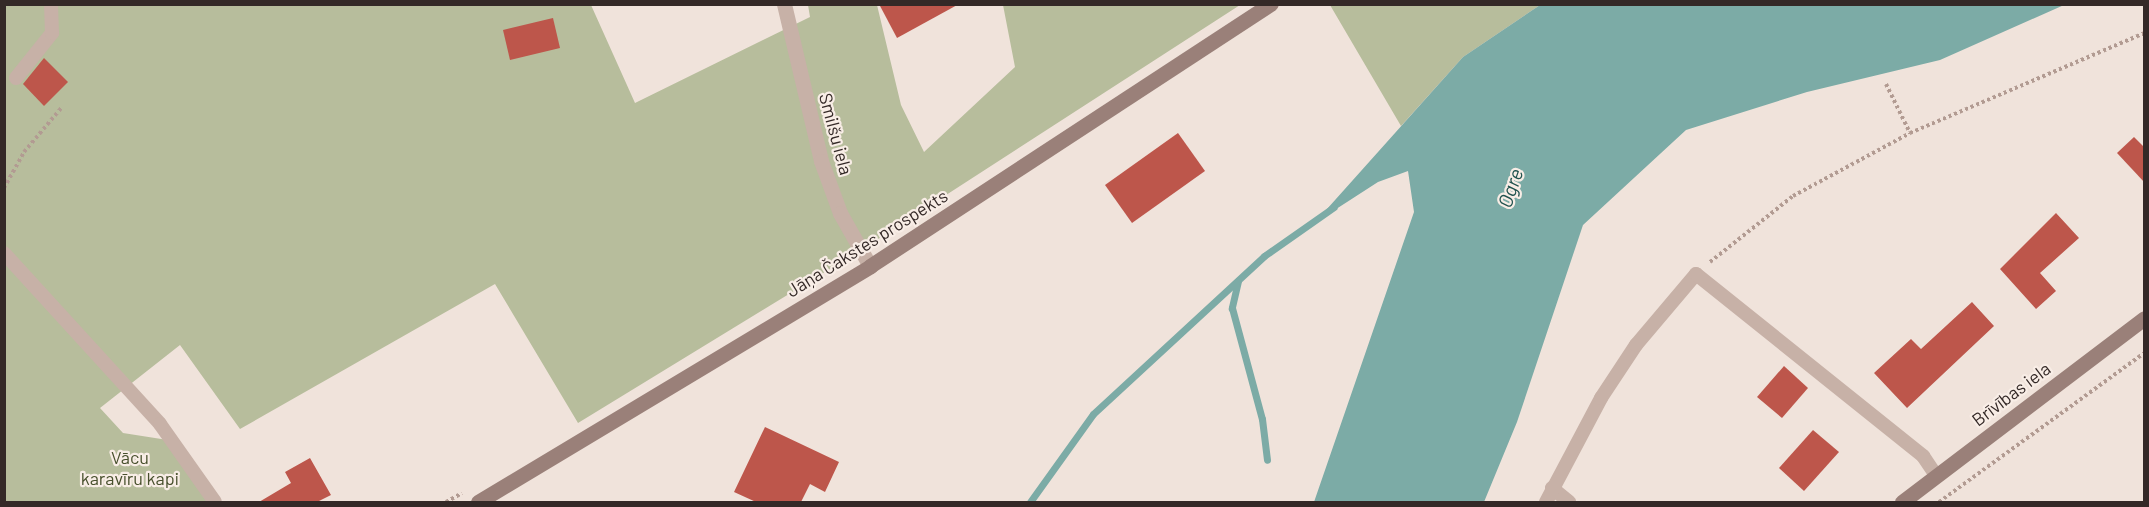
<!DOCTYPE html>
<html>
<head>
<meta charset="utf-8">
<style>
	body { margin:0 }
	#map { position:relative; width:2149px; height:507px; overflow:hidden; background:#f0e3db; font-family:Barlow,sans-serif }
	div>[style] { position:absolute }
	[style*='--x'] { left:calc(var(--x)*1px); top:calc(var(--y)*1px); width:calc(var(--w)*1px); rotate:calc(var(--a)*1deg) }
	.green>* { inset:0; background:#b7bd9c }
	.water>* { inset:0; background:#7caba6 }
	.stream>* { height:7px; margin:-3.5px; padding:0 3.5px; transform-origin:3.5px; border-radius:3.5px; background:#7caba6 }
	.building>* { inset:0; background:#bd564b }
	.path>* { height:4px; margin-top:-2px; transform-origin:0; background:repeating-linear-gradient(90deg,#b29b92 0 3px,transparent 0 6px) }
	.lane>* { height:14px; margin:-7px; padding:0 7px; transform-origin:7px; border-radius:7px; background:#c7b1a7 }
	.street>* { height:15px; margin:-7.5px; padding:0 7.5px; transform-origin:7.5px; border-radius:7.5px; background:#c7b1a7 }
	.secondary>* { height:15px; margin:-7.5px; padding:0 7.5px; transform-origin:7.5px; border-radius:7.5px; background:#9a8079 }
	span { translate:-50% -50%; white-space:nowrap; text-align:center; line-height:1.15; -webkit-text-stroke:4.5px #f8ede6; paint-order:stroke }
	.street-label { font-size:18px; color:#342927 }
	.park-label { font-size:18px; color:#48502d }
	.water-label { font-size:20px; color:#20524e; font-style:italic }
	.frame { position:absolute; inset:0; border:6px solid #342927; pointer-events:none }
</style>
</head>
<body>
<div id="map">
	<div class="green">
		<i style="clip-path:polygon(4px 5px,591px 5px,635px 103px,810px 17px,808px 5px,877px 5px,901px 105px,924px 152px,1015px 67px,1003px 5px,1240px 5px,861px 250px,578px 423px,495px 284px,240px 429px,180px 345px,100px 408px,123px 433px,174px 441px,215px 502px,5px 502px)"></i>
		<i style="clip-path:polygon(1330px 5px,1540px 5px,1463px 57px,1401px 126px)"></i>
	</div>
	<div class="water">
		<i style="clip-path:polygon(1540px 5px,2064px 5px,1940px 60px,1807px 92px,1686px 130px,1583px 225px,1517px 422px,1484px 502px,1314px 502px,1414px 212px,1408px 171px,1378px 182px,1330px 213px,1327px 209px,1463px 57px)"></i>
	</div>
	<div class="stream">
		<i style="--x:1238;--y:281;--w:28;--a:103"></i>
		<i style="--x:1232;--y:308;--w:115;--a:74.9"></i>
		<i style="--x:1262;--y:419;--w:41;--a:83"></i>
		<i style="--x:1030;--y:502;--w:108;--a:-54.4"></i>
		<i style="--x:1093;--y:414;--w:233;--a:-42.7"></i>
		<i style="--x:1264;--y:256;--w:85;--a:-35"></i>
	</div>
	<div class="building">
		<i style="clip-path:polygon(879px 4px,959px 4px,897px 38px)"></i>
		<i style="clip-path:polygon(553px 18px,560px 48px,510px 60px,503px 30px)"></i>
		<i style="clip-path:polygon(44px 58px,68px 82px,44px 106px,23px 84px)"></i>
		<i style="clip-path:polygon(1178px 133px,1205px 171px,1132px 223px,1105px 185px)"></i>
		<i style="clip-path:polygon(2134px 137px,2145px 148px,2145px 183px,2117px 153px)"></i>
		<i style="clip-path:polygon(2056px 213px,2079px 238px,2040px 273px,2056px 291px,2036px 309px,2000px 269px)"></i>
		<i style="clip-path:polygon(1972px 302px,1994px 326px,1907px 408px,1874px 373px,1911px 339px,1921px 349px)"></i>
		<i style="clip-path:polygon(1784px 366px,1808px 388px,1782px 418px,1757px 397px)"></i>
		<i style="clip-path:polygon(765px 427px,839px 462px,825px 492px,810px 484px,801px 502px,756px 502px,734px 492px)"></i>
		<i style="clip-path:polygon(1813px 430px,1839px 452px,1804px 491px,1779px 468px)"></i>
		<i style="clip-path:polygon(310px 458px,331px 495px,317px 502px,259px 502px,291px 483px,285px 472px)"></i>
	</div>
	<div class="path">
		<i style="--x:1886;--y:84;--w:55;--a:63.9"></i>
		<i style="--x:4;--y:188;--w:41;--a:-60.9"></i>
		<i style="--x:24;--y:152;--w:59;--a:-49.8"></i>
		<i style="--x:1710;--y:262;--w:106;--a:-38.5"></i>
		<i style="--x:1793;--y:196;--w:133;--a:-28.3"></i>
		<i style="--x:1910;--y:133;--w:254;--a:-23.1"></i>
		<i style="--x:446;--y:502;--w:18;--a:-29"></i>
		<i style="--x:1939;--y:502;--w:253;--a:-36"></i>
	</div>
	<div class="lane">
		<i style="--x:16;--y:78;--w:58;--a:-51.3"></i>
		<i style="--x:52;--y:33;--w:29;--a:-92"></i>
		<i style="--x:4;--y:253;--w:231;--a:47.6"></i>
		<i style="--x:160;--y:424;--w:95;--a:54.8"></i>
		<i style="--x:1552;--y:488;--w:22;--a:39"></i>
		<i style="--x:1546;--y:502;--w:118;--a:-62.1"></i>
		<i style="--x:1601;--y:398;--w:64;--a:-56.6"></i>
		<i style="--x:1636;--y:345;--w:93;--a:-49.8"></i>
		<i style="--x:1696;--y:274;--w:291;--a:38.7"></i>
		<i style="--x:1923;--y:456;--w:23;--a:56"></i>
	</div>
	<div class="street">
		<i style="--x:784;--y:4;--w:161;--a:76.7"></i>
		<i style="--x:821;--y:161;--w:55;--a:69.9"></i>
		<i style="--x:840;--y:213;--w:61;--a:60.5"></i>
	</div>
	<div class="secondary">
		<i style="--x:478;--y:502;--w:458;--a:-31"></i>
		<i style="--x:870;--y:266;--w:479;--a:-33.2"></i>
		<i style="--x:1902;--y:502;--w:304;--a:-37.2"></i>
	</div>
	<div class="street-label">
		<span style="left:836px;top:134px;rotate:75deg">Smilšu iela</span>
		<span style="left:867px;top:243px;rotate:-32deg">Jāņa Čakstes prospekts</span>
		<span style="left:2011px;top:394px;rotate:-37deg">Brīvības iela</span>
	</div>
	<div class="park-label">
		<span style="left:130px;top:468px">Vācu<br>karavīru kapi</span>
	</div>
	<div class="water-label">
		<span style="left:1510px;top:188px;rotate:-71deg">Ogre</span>
	</div>
	<div class="frame"></div>
</div>
</body>
</html>
